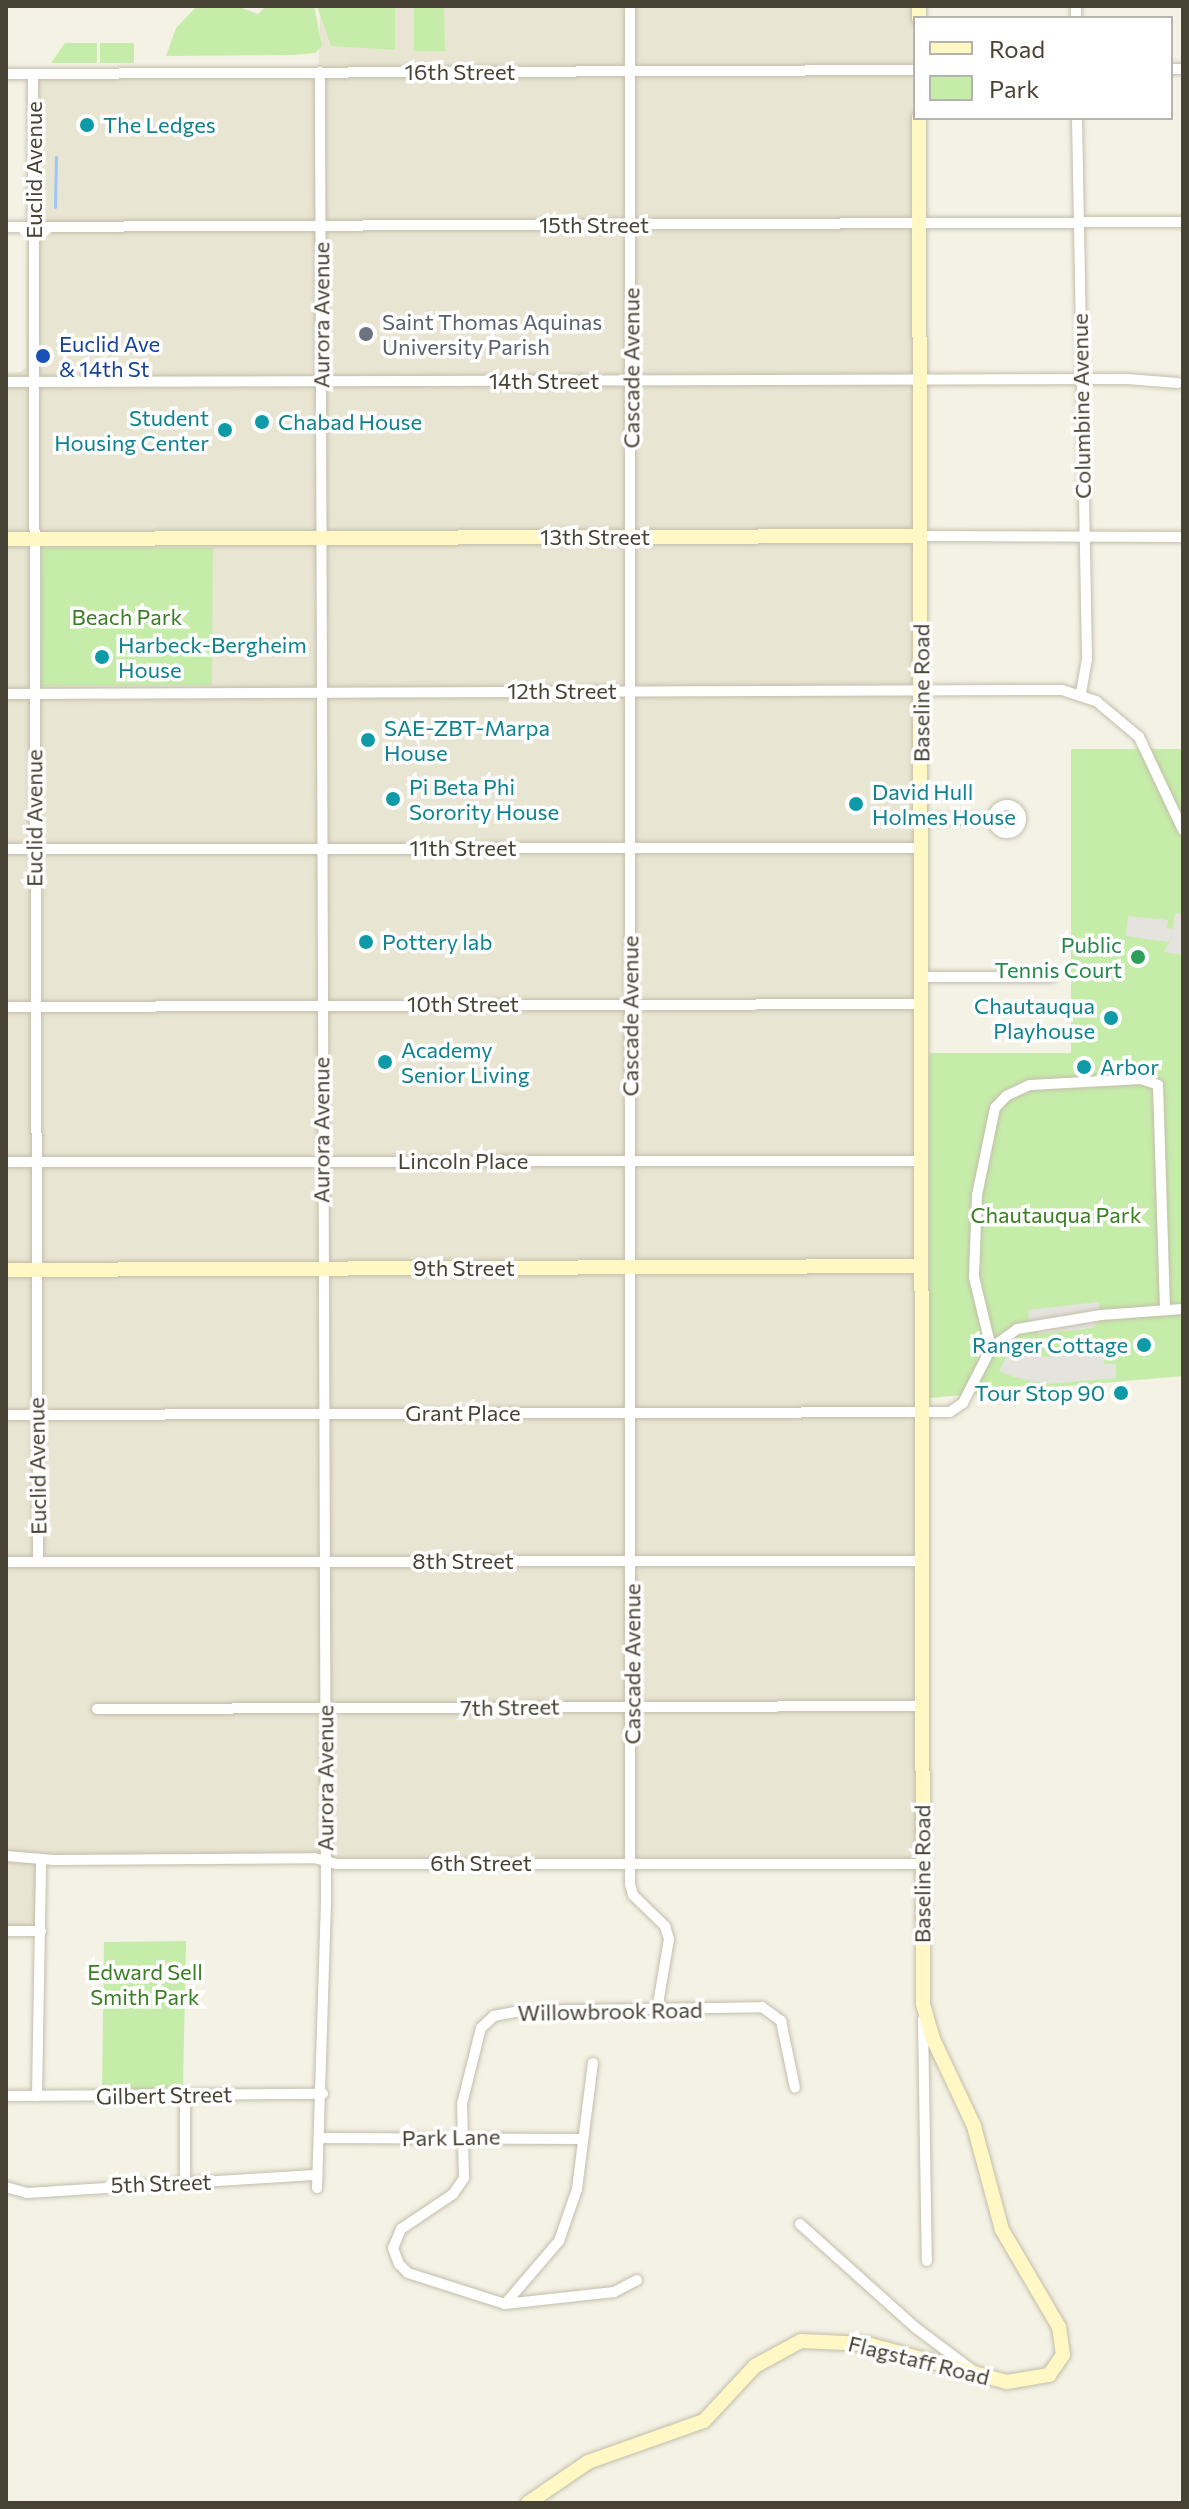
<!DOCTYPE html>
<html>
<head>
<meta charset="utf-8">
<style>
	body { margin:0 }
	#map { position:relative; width:1189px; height:2509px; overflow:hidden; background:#f4f2e5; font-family:Commissioner,sans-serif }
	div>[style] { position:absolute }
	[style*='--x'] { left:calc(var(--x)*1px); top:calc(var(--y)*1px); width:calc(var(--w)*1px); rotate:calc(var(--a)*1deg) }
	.residential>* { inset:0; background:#e9e5d3 }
	.green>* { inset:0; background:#c6ecaa }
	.parking>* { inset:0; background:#e5e3de }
	.stream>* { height:3px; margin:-1.5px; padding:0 1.5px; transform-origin:1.5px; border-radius:1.5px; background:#9cc6f6 }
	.roads { filter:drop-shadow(0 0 2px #c3beaa) drop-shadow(0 0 2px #c3beaa) }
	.street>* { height:10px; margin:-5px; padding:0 5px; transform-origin:5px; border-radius:5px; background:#fff }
	.street>.ring { margin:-5px; padding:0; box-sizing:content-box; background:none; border:10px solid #fff; border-radius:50% }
	.secondary>* { height:14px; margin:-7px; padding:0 7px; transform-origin:7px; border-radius:7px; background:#fff8c5 }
	.dots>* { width:22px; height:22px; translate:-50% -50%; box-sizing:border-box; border:4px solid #fff; border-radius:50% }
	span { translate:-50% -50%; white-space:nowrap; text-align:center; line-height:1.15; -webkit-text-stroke:7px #fff; paint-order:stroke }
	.street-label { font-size:22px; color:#474234 }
	.culture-label { font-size:22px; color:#0d838f }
	.left { translate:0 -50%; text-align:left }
	.right { translate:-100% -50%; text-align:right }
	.worship-label { font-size:22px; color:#5b616d }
	.transit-label { font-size:22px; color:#164399 }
	.park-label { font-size:22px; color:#3a7e22 }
	.leisure-label { font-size:22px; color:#27864d }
	.frame { position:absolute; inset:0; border:8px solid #474234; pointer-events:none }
	.legend { position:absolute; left:913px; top:16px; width:260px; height:104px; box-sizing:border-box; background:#fff; border:2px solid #b5b3ae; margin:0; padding:10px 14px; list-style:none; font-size:24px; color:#474234 }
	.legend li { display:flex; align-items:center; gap:16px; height:40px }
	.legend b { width:40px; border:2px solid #b5b3ae }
</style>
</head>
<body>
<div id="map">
	<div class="residential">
		<i style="clip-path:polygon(320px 6px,919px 6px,915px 118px,922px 1864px,42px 1860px,41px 1931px,6px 1931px,6px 373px,21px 372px,26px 367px,28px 70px,319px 67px)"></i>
	</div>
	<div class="green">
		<i style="clip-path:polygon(197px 6px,236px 6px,258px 14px,266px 6px,314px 6px,322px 46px,315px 53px,293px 55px,166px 56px,176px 28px)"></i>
		<i style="clip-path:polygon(317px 6px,395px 6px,395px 50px,331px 46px)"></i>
		<i style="clip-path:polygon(414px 6px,444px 6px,445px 51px,414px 51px)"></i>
		<i style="clip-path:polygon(65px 43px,97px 43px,97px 63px,51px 63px)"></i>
		<i style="clip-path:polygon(100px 43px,134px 43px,134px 63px,100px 63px)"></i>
		<i style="clip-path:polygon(42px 548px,213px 548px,212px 685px,41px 686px)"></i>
		<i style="clip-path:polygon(1071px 749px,1183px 749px,1183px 1376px,929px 1398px,929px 1053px,1071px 1053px)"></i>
		<i style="clip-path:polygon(186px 1941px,183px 2089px,102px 2090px,104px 1942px)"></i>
	</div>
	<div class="parking">
		<i style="clip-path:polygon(1175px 913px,1183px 914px,1183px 955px,1164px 952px,1173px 935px,1168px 942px,1126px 936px,1128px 916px,1168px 920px,1167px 928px,1173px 929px)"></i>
		<i style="clip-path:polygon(1099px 1302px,1099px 1321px,1093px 1328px,1038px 1334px,1029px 1324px,1028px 1310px)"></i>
		<i style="clip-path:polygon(1013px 1345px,1045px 1357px,1104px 1351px,1104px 1364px,1116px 1364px,1116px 1378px,1048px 1384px,1014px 1377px,999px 1371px)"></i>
	</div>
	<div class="stream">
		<i style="--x:55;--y:207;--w:50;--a:-88.9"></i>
	</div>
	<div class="roads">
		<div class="street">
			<i style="--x:630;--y:6;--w:1878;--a:90"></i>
			<i style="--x:630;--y:1884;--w:11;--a:75"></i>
			<i style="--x:633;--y:1895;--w:45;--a:44.1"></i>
			<i style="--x:665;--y:1926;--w:14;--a:73"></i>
			<i style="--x:669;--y:1939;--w:72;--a:99.6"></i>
			<i style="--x:1076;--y:18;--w:12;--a:-90"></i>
			<i style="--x:1171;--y:69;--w:12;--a:0"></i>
			<i style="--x:6;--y:74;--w:909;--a:-0.25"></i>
			<i style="--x:33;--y:74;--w:1487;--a:89.81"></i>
			<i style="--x:1077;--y:118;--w:541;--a:88.94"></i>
			<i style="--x:1087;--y:659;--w:36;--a:100"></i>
			<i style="--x:6;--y:227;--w:1177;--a:-0.24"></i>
			<i style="--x:6;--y:382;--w:1121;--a:-0.15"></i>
			<i style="--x:1127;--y:379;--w:51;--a:4.5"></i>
			<i style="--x:920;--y:536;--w:263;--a:0.2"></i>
			<i style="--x:6;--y:694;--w:1056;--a:-0.22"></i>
			<i style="--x:1062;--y:690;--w:36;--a:18"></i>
			<i style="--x:1096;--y:701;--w:56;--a:39.9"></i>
			<i style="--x:1139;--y:737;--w:103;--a:64.7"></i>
			<i class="ring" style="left:993px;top:805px;width:18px;height:18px"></i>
			<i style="--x:920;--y:819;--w:73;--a:0"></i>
			<i style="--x:6;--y:849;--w:914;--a:-0.06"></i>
			<i style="--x:920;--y:977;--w:131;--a:0"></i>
			<i style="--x:6;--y:1007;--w:914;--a:-0.19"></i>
			<i style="--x:6;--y:1162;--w:915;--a:-0.06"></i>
			<i style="--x:991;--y:1348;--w:73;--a:-103.5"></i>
			<i style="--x:974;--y:1277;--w:82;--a:-87.9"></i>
			<i style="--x:977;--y:1195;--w:89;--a:-78.3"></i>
			<i style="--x:995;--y:1108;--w:16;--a:-47"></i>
			<i style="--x:1006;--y:1096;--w:26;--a:-25"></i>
			<i style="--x:1030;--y:1085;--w:111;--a:-3.1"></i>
			<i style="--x:1141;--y:1079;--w:18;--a:19"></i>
			<i style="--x:1158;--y:1085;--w:225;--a:88.2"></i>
			<i style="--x:6;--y:1415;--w:944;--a:-0.18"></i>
			<i style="--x:950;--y:1412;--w:16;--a:-35"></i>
			<i style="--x:963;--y:1403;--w:62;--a:-63"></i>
			<i style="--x:991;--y:1348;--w:32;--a:-36"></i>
			<i style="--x:1017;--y:1329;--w:85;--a:-9.5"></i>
			<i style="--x:1101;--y:1315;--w:82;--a:-4.2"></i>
			<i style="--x:6;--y:1562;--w:915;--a:-0.06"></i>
			<i style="--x:97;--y:1709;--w:825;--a:-0.21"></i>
			<i style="--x:6;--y:1856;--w:48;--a:4.8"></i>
			<i style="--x:54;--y:1860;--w:260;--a:-0.4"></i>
			<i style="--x:314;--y:1858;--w:23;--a:15"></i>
			<i style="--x:336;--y:1864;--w:586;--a:0"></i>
			<i style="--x:6;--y:1931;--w:35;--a:0"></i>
			<i style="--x:923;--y:2019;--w:242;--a:89.1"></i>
			<i style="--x:6;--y:2096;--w:317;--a:-0.4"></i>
			<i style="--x:37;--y:2096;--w:236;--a:-89"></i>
			<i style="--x:322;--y:2138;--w:258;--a:0.2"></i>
			<i style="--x:185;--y:2182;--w:89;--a:-90"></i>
			<i style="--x:6;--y:2187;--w:22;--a:16"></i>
			<i style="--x:27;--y:2193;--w:291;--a:-3.6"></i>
			<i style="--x:317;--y:2188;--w:289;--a:-88.2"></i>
			<i style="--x:326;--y:1899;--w:1827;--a:-90.19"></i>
			<i style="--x:800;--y:2224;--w:156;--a:41.9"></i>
			<i style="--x:916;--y:2328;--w:75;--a:36.9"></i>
			<i style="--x:637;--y:2280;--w:26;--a:152"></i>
			<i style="--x:614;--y:2292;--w:110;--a:173.7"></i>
			<i style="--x:505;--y:2304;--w:102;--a:-162.3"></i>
			<i style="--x:408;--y:2273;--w:13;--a:-135"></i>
			<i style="--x:399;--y:2264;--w:17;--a:-111"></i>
			<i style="--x:393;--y:2248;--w:21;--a:-67"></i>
			<i style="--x:401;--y:2229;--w:63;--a:-33.9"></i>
			<i style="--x:453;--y:2194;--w:19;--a:-55"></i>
			<i style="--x:464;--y:2178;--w:74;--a:-91.5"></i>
			<i style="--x:462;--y:2104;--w:78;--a:-76"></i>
			<i style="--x:481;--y:2028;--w:18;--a:-43"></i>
			<i style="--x:494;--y:2016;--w:25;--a:-11"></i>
			<i style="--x:519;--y:2011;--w:243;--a:-0.9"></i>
			<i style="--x:762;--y:2007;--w:24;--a:36"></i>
			<i style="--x:781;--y:2021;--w:68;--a:78.2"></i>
			<i style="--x:505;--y:2304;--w:83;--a:-49.4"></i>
			<i style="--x:559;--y:2241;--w:55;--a:-70.9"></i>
			<i style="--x:577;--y:2189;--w:127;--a:-82.8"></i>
		</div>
		<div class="secondary">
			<i style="--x:919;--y:18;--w:12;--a:-90"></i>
			<i style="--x:6;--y:539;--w:914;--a:-0.19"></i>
			<i style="--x:6;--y:1270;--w:915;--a:-0.25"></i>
			<i style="--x:528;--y:2503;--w:73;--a:-34.3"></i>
			<i style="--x:588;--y:2462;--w:123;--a:-19.5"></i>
			<i style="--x:704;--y:2421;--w:75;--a:-47.2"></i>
			<i style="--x:755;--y:2366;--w:52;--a:-28.5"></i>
			<i style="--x:801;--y:2341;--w:66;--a:2.6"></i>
			<i style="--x:867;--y:2344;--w:145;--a:15.2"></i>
			<i style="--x:1007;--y:2382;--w:43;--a:-9.5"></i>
			<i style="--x:1049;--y:2375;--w:24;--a:-55"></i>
			<i style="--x:1063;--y:2355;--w:28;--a:-98"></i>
			<i style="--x:1059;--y:2327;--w:113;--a:-120.4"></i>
			<i style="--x:1002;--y:2230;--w:108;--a:-105.1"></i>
			<i style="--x:974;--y:2126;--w:96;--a:-115.2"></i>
			<i style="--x:933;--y:2039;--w:37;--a:-106"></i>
			<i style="--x:923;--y:2003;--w:1885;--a:-90.12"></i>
		</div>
	</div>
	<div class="dots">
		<i style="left:87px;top:125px;background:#0f9aa8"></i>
		<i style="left:366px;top:334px;background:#6b7280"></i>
		<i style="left:43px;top:356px;background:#1a4fb4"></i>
		<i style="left:262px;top:422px;background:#0f9aa8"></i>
		<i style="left:225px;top:430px;background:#0f9aa8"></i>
		<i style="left:102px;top:657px;background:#0f9aa8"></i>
		<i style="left:368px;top:740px;background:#0f9aa8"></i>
		<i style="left:393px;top:799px;background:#0f9aa8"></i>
		<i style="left:856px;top:804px;background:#0f9aa8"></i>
		<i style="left:366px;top:942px;background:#0f9aa8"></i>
		<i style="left:1138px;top:957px;background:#2e9e5b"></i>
		<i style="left:1111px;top:1018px;background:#0f9aa8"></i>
		<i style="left:385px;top:1062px;background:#0f9aa8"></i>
		<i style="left:1084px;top:1067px;background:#0f9aa8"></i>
		<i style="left:1144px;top:1345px;background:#0f9aa8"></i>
		<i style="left:1121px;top:1393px;background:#0f9aa8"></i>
	</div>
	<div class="street-label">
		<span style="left:460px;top:72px">16th Street</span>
		<span style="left:34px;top:170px;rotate:-90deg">Euclid Avenue</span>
		<span style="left:594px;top:225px">15th Street</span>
		<span style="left:321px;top:315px;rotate:-90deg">Aurora Avenue</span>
		<span style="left:631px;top:368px;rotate:-90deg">Cascade Avenue</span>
		<span style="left:544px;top:381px">14th Street</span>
		<span style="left:1081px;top:406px;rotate:-91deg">Columbine Avenue</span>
		<span style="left:595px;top:537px">13th Street</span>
		<span style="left:562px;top:691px">12th Street</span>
		<span style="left:921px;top:693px;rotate:-90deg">Baseline Road</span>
		<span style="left:34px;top:818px;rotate:-90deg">Euclid Avenue</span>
		<span style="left:463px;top:848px">11th Street</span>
		<span style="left:463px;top:1004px">10th Street</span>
		<span style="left:630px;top:1016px;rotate:-90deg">Cascade Avenue</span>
		<span style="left:321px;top:1130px;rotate:-90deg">Aurora Avenue</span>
		<span style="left:463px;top:1161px">Lincoln Place</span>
		<span style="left:464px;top:1268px">9th Street</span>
		<span style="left:463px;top:1413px">Grant Place</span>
		<span style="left:37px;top:1466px;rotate:-91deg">Euclid Avenue</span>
		<span style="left:463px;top:1561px">8th Street</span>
		<span style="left:632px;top:1664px;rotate:-90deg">Cascade Avenue</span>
		<span style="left:510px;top:1707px;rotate:-1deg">7th Street</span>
		<span style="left:325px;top:1778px;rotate:-90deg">Aurora Avenue</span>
		<span style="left:481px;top:1863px">6th Street</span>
		<span style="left:922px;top:1874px;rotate:-90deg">Baseline Road</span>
		<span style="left:610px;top:2011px;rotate:-1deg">Willowbrook Road</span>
		<span style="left:164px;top:2095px;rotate:-1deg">Gilbert Street</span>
		<span style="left:451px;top:2137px;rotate:-1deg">Park Lane</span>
		<span style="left:161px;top:2183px;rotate:-2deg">5th Street</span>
		<span style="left:919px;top:2360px;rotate:14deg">Flagstaff Road</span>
	</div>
	<div class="culture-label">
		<span class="left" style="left:103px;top:125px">The Ledges</span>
		<span class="right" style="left:209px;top:430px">Student<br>Housing Center</span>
		<span class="left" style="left:278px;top:422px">Chabad House</span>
		<span class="left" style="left:118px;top:657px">Harbeck-Bergheim<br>House</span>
		<span class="left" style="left:384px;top:740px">SAE-ZBT-Marpa<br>House</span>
		<span class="left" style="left:409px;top:799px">Pi Beta Phi<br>Sorority House</span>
		<span class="left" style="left:872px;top:804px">David Hull<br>Holmes House</span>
		<span class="left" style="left:382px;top:942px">Pottery lab</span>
		<span class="right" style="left:1095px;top:1018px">Chautauqua<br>Playhouse</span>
		<span class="left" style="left:401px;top:1062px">Academy<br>Senior Living</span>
		<span class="left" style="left:1100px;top:1067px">Arbor</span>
		<span class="right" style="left:1128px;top:1345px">Ranger Cottage</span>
		<span class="right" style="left:1105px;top:1393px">Tour Stop 90</span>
	</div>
	<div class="worship-label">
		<span class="left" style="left:382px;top:334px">Saint Thomas Aquinas<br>University Parish</span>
	</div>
	<div class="transit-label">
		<span class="left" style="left:59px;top:356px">Euclid Ave<br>&amp; 14th St</span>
	</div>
	<div class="park-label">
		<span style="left:127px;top:617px">Beach Park</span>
		<span style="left:1056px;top:1215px">Chautauqua Park</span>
		<span style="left:145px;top:1984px">Edward Sell<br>Smith Park</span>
	</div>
	<div class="leisure-label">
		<span class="right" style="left:1122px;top:957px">Public<br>Tennis Court</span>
	</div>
	<div class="frame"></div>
	<ul class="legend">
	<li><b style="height:10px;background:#fff8c5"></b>Road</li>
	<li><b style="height:22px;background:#c6ecaa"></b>Park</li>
	</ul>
</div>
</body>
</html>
